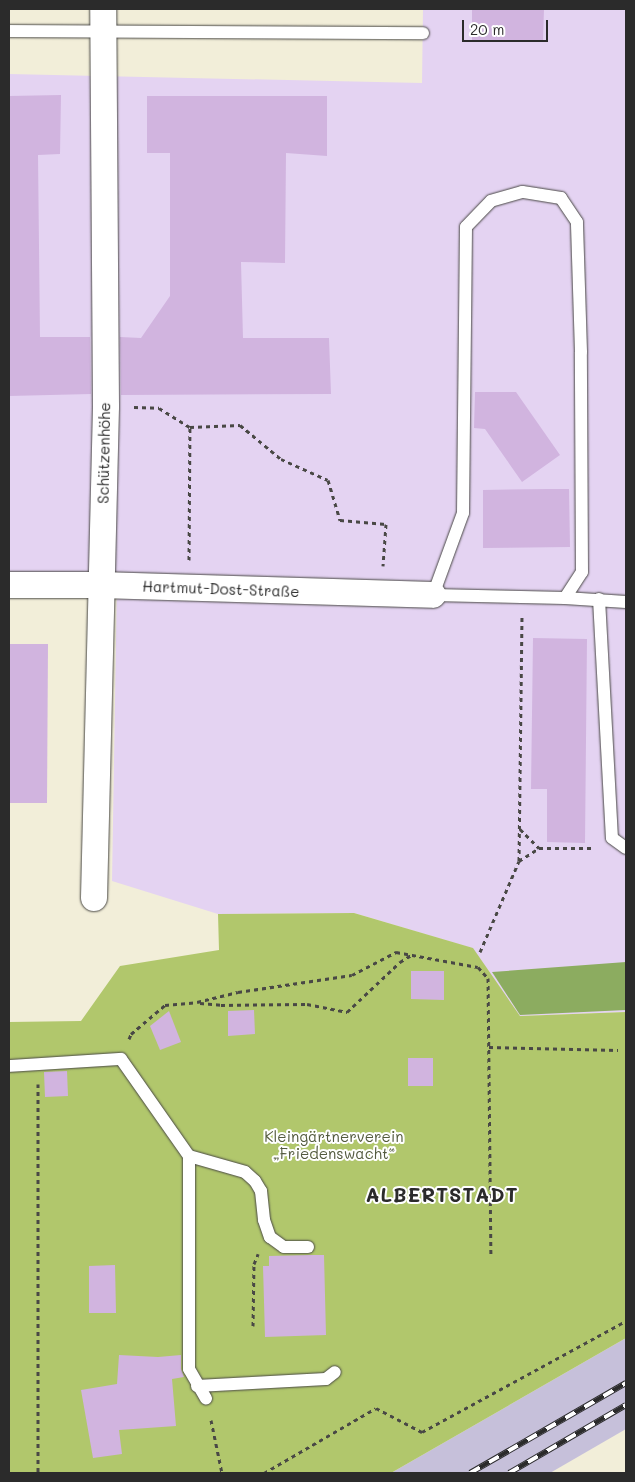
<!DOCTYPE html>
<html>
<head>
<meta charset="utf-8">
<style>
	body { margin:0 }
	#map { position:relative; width:635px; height:1482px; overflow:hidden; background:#f2eed9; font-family:Mali,sans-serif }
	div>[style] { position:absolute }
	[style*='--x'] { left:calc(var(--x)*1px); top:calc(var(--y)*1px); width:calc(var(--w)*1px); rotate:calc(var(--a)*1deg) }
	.built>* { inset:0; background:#e4d3f2 }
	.industrial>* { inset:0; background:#c6c0da }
	.green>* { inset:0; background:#b1c76c }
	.forest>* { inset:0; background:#8cac60 }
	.building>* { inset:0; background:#d1b4df }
	.path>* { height:3px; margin-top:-1.5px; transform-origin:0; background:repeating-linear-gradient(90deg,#494845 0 4px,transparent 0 8px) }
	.roads { filter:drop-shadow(0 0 1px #494845) drop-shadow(0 0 1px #494845) }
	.service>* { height:12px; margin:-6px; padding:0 6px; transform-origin:6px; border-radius:6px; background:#fff }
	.minor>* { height:26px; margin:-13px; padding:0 13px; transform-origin:13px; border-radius:13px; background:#fff }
	.rail>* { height:5.5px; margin-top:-2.75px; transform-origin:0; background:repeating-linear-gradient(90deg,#fff 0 11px,#2b2b2b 0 22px); box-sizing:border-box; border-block:1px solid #2b2b2b }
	span { translate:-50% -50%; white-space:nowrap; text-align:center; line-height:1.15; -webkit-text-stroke:4px #fff; paint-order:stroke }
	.street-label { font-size:15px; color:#2b2b2b }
	.park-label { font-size:15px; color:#535a3e }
	.district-label { font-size:20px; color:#2b2b2b; font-weight:700; letter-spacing:1px }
	.frame { position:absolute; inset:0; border:10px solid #2b2b2b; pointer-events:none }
	.scale { position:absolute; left:462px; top:20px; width:86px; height:22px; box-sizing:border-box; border:2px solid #2b2b2b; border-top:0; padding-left:6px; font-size:15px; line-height:18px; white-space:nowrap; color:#2b2b2b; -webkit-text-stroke:4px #fff; paint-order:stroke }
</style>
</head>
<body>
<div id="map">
	<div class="built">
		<i style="clip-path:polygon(423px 9px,626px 9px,626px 1012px,520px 1016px,472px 948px,354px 913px,218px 914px,112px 881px,117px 582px,9px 582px,9px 74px,422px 83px)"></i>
	</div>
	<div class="industrial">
		<i style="clip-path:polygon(626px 1338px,626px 1429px,550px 1473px,391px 1473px)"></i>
	</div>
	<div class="green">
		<i style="clip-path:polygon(354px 913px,473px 948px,520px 1016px,626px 1012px,626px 1338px,391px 1473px,9px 1473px,9px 1022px,81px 1021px,120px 966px,219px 950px,218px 914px)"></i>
	</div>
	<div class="forest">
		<i style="clip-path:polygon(626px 962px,626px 1010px,520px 1015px,492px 972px)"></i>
	</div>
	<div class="building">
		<i style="clip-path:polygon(472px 9px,544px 9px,543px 40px,472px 40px)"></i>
		<i style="clip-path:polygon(61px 95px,60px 154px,38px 155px,40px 337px,90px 337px,91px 394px,9px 396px,9px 96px)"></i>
		<i style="clip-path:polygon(147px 96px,327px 96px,327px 156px,286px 153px,285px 263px,241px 262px,243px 338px,329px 338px,331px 394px,121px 395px,120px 337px,141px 338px,170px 296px,170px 153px,147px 153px)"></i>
		<i style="clip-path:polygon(475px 392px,516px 392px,560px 455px,522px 482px,485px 429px,474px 428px)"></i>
		<i style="clip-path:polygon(548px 489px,569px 489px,570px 547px,483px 548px,483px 490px)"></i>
		<i style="clip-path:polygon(533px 638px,587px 639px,585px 843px,547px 842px,547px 789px,531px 789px)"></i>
		<i style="clip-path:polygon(9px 644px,48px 644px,47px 803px,9px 803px)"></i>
		<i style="clip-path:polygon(411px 971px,444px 971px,444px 1000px,411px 999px)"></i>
		<i style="clip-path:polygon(254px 1010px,255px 1034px,228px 1036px,228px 1011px)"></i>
		<i style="clip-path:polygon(169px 1011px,181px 1042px,160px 1050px,150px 1026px)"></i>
		<i style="clip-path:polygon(408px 1058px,433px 1058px,433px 1086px,408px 1086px)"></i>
		<i style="clip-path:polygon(67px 1071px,68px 1096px,45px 1097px,44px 1072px)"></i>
		<i style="clip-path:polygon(309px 1255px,324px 1255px,326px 1335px,265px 1337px,263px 1266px,269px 1266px,269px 1256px)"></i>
		<i style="clip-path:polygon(115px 1265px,116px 1313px,89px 1313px,89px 1266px)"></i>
		<i style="clip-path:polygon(119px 1355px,158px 1357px,181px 1355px,181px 1369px,184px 1377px,172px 1379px,176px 1426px,119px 1430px,122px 1454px,93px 1458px,81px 1390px,117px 1384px)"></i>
	</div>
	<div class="path">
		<i style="--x:134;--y:407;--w:25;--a:2"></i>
		<i style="--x:159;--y:408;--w:36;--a:32"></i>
		<i style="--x:190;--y:427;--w:50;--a:-2.3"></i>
		<i style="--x:240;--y:425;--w:53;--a:39.7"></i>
		<i style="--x:281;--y:459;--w:51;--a:24.1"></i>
		<i style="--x:328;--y:480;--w:42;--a:73.3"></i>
		<i style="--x:340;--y:520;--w:46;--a:5"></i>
		<i style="--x:386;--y:524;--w:42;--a:94.1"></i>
		<i style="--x:189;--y:560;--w:133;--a:-89.6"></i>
		<i style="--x:520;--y:829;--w:27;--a:45"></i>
		<i style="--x:539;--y:848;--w:54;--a:0"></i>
		<i style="--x:519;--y:861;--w:24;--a:-33"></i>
		<i style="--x:480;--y:952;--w:99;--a:-66.8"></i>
		<i style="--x:519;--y:861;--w:244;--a:-89.3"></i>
		<i style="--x:200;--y:1003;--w:21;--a:5"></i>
		<i style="--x:221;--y:1005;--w:86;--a:-0.7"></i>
		<i style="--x:307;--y:1004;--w:41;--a:11.3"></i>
		<i style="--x:347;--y:1012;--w:73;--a:-43.3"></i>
		<i style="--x:400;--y:962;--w:13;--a:-32"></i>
		<i style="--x:129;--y:1039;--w:5;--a:-68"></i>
		<i style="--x:131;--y:1034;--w:45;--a:-40.5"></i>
		<i style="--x:165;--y:1005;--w:32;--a:-5"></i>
		<i style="--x:197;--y:1002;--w:42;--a:-13.7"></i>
		<i style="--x:238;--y:992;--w:115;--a:-8.5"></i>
		<i style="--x:352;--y:975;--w:50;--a:-27.6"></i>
		<i style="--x:396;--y:952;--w:83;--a:10.4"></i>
		<i style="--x:478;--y:967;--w:15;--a:48"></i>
		<i style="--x:488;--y:978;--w:276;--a:89.4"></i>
		<i style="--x:489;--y:1047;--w:129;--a:1.3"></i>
		<i style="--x:38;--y:1084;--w:389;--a:90"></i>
		<i style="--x:253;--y:1326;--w:62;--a:-89.1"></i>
		<i style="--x:254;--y:1264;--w:11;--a:-68"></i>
		<i style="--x:211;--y:1420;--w:54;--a:78.3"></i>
		<i style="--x:264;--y:1473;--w:129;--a:-30.1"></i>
		<i style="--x:376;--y:1408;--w:52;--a:27.6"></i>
		<i style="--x:422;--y:1432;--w:232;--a:-28.6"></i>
	</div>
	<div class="roads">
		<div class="service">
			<i style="--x:9;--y:31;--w:414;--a:0.3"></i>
			<i style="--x:565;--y:598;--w:31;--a:-57"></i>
			<i style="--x:582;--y:572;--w:220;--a:-90.3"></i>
			<i style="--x:581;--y:352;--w:130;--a:-91.8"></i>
			<i style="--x:577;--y:222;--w:29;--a:-124"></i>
			<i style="--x:561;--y:198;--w:39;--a:-171"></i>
			<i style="--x:522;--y:192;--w:32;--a:164"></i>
			<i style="--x:491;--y:201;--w:36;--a:134"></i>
			<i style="--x:466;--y:227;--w:286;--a:90.6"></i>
			<i style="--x:463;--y:513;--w:87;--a:110.1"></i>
			<i style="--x:433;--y:595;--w:132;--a:1.3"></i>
			<i style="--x:565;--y:598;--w:61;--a:3.8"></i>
			<i style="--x:599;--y:599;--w:239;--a:86.9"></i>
			<i style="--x:612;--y:838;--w:17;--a:36"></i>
			<i style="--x:9;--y:1066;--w:112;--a:-3.6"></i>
			<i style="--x:121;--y:1059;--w:118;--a:55"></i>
			<i style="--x:189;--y:1156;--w:58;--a:15.9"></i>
			<i style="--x:245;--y:1172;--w:13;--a:42"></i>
			<i style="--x:255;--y:1181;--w:12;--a:59"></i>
			<i style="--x:261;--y:1191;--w:29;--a:84"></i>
			<i style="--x:264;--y:1220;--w:18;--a:71"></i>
			<i style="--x:270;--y:1237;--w:17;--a:36"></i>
			<i style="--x:284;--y:1247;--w:24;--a:0"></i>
			<i style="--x:189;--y:1156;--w:213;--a:90"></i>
			<i style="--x:189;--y:1369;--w:34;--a:60"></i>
			<i style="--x:197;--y:1386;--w:129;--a:-3.1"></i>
			<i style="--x:326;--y:1379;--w:11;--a:-38"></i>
		</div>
		<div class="minor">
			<i style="--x:9;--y:585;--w:91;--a:0"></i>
			<i style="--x:100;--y:585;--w:333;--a:1.7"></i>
			<i style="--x:94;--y:898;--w:492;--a:-88.6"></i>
			<i style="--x:106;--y:406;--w:397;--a:-90.4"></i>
		</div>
	</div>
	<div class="rail">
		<i style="--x:470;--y:1473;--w:180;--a:-30"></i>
		<i style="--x:509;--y:1473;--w:135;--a:-30.2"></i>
	</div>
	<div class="street-label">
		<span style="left:104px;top:453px;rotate:-89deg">Schützenhöhe</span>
		<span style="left:221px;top:589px;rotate:2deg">Hartmut-Dost-Straße</span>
	</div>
	<div class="park-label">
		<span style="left:334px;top:1145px">Kleingärtnerverein<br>„Friedenswacht“</span>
	</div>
	<div class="district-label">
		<span style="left:442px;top:1194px">ALBERTSTADT</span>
	</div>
	<div class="frame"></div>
	<div class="scale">20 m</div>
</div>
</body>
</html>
